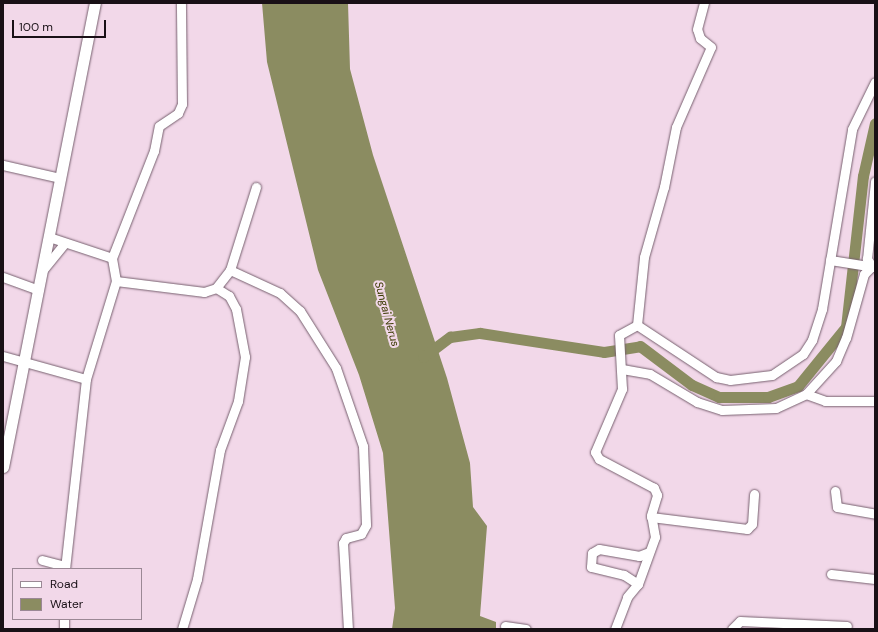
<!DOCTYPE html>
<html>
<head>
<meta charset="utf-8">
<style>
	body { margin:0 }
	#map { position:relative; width:878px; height:632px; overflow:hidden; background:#f2d8e9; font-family:"DM Sans",sans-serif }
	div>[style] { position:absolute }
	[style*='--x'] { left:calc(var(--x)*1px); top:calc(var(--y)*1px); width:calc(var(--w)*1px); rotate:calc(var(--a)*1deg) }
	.water>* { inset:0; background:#8b8c61 }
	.river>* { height:11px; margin:-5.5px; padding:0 5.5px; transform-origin:5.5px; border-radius:5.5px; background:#8b8c61 }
	.roads { filter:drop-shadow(0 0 1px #77606f) drop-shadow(0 0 1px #77606f) }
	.minor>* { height:9px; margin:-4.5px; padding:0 4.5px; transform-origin:4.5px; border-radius:4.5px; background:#fff }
	.major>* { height:11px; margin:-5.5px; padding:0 5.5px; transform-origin:5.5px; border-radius:5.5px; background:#fff }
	span { translate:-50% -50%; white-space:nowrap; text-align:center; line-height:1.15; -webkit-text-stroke:4px #f2d8e9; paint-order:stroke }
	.water-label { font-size:11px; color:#3b3a02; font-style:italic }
	.frame { position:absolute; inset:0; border:4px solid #191016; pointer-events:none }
	.legend { position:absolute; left:12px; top:568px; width:130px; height:52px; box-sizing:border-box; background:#f2d8e9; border:1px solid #9b8895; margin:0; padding:5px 7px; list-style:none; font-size:12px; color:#191016 }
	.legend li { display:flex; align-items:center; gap:8px; height:20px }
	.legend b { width:20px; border:1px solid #9b8895 }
	.scale { position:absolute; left:12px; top:20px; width:94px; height:18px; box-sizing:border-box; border:2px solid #191016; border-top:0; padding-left:5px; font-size:12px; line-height:14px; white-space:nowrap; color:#191016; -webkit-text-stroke:3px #f2d8e9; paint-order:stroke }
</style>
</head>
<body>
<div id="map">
	<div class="water">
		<i style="clip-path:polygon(262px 3px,348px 3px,350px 69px,373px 155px,447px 378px,470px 463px,473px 507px,487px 526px,480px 616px,496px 622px,496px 629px,392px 629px,395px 608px,383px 453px,359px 375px,318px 270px,267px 62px)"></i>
	</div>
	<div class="river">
		<i style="--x:423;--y:357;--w:34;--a:-37"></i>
		<i style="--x:450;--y:337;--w:30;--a:-8"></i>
		<i style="--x:480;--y:333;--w:125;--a:8.7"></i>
		<i style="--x:604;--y:352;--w:36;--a:-9"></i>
		<i style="--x:640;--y:346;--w:65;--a:36.9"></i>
		<i style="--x:692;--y:385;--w:30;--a:24"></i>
		<i style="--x:719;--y:397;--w:49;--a:0"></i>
		<i style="--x:768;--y:397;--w:32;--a:-20"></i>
		<i style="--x:798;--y:386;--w:76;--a:-50.9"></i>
		<i style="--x:846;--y:327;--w:152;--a:-83.6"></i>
		<i style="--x:863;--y:176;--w:54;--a:-77.2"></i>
	</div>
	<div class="roads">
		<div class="minor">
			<i style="--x:3;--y:165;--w:58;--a:12.8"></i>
			<i style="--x:49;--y:237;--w:66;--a:18.4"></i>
			<i style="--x:830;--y:260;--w:45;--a:9"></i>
			<i style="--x:230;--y:270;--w:87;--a:-72.6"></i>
			<i style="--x:42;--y:271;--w:35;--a:-51"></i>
			<i style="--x:3;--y:277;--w:38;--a:20"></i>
			<i style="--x:116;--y:281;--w:89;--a:7.1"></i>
			<i style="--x:204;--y:292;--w:13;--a:-18"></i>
			<i style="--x:216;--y:288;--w:23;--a:-52"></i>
			<i style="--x:230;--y:270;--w:55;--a:24.7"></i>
			<i style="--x:280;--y:293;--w:27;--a:42"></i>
			<i style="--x:300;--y:311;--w:67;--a:57.7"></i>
			<i style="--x:336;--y:368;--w:83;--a:70.9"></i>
			<i style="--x:363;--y:446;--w:79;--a:87.8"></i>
			<i style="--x:366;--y:525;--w:10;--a:119"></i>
			<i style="--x:361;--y:534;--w:16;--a:165"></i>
			<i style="--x:346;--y:538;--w:6;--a:121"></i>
			<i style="--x:343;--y:543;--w:86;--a:86.7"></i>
			<i style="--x:637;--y:325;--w:95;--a:33.4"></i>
			<i style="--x:716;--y:377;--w:14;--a:12"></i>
			<i style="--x:730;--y:380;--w:42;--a:-6.8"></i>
			<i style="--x:772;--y:375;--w:37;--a:-34"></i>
			<i style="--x:803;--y:354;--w:17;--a:-57"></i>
			<i style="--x:812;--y:340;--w:33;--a:-72"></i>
			<i style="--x:822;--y:309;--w:182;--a:-80.5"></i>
			<i style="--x:852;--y:129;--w:52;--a:-63.9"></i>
			<i style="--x:637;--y:325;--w:68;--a:-84.1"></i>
			<i style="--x:644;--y:257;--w:73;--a:-74.1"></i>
			<i style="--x:664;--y:187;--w:61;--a:-78.7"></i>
			<i style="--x:676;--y:127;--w:87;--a:-66.4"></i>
			<i style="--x:711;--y:47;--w:14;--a:-141"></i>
			<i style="--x:700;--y:38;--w:9;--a:-108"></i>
			<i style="--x:697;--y:29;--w:27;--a:-75"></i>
			<i style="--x:3;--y:356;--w:86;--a:15.5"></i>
			<i style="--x:622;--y:369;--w:28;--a:10"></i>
			<i style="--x:650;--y:374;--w:55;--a:30.8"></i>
			<i style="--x:697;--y:402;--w:26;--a:18"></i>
			<i style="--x:722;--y:410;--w:54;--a:-2.1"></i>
			<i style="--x:776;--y:408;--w:33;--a:-25"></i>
			<i style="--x:806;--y:394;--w:45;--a:-47.7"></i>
			<i style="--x:836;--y:361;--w:25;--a:-67"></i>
			<i style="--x:846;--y:338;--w:66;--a:-74.3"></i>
			<i style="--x:864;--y:274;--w:11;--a:-45"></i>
			<i style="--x:872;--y:266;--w:9;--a:-126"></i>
			<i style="--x:867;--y:259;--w:78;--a:-84.1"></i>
			<i style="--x:806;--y:394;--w:20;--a:20"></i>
			<i style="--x:825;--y:401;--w:50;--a:0"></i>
			<i style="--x:835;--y:491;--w:16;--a:83"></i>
			<i style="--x:837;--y:507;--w:39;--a:10"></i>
			<i style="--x:651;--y:517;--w:97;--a:7.1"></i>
			<i style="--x:747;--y:529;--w:7;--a:-45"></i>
			<i style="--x:752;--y:524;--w:30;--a:-86"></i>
			<i style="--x:42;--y:560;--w:24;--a:15"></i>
			<i style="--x:65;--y:569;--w:191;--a:-83.7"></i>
			<i style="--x:86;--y:379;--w:102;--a:-73"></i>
			<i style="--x:116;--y:281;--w:23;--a:-100"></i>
			<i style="--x:112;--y:258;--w:115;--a:-68.6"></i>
			<i style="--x:154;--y:151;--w:25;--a:-79"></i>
			<i style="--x:159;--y:126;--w:23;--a:-34"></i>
			<i style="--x:178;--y:113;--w:10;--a:-66"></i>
			<i style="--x:182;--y:104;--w:101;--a:-90.6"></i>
			<i style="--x:831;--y:574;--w:44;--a:6.5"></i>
			<i style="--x:638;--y:584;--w:17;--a:-147"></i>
			<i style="--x:624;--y:575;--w:34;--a:-166"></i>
			<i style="--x:591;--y:567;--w:14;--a:-86"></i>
			<i style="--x:592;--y:553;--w:8;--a:-30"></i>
			<i style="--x:599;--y:549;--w:41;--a:9.9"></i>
			<i style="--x:639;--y:556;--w:11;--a:-22"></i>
			<i style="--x:505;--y:626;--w:21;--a:8"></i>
			<i style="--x:64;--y:629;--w:10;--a:-90"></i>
			<i style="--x:182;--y:629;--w:52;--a:-73.3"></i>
			<i style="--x:197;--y:579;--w:131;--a:-79.9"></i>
			<i style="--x:220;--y:450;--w:52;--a:-69.8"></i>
			<i style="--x:238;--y:401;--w:45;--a:-81"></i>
			<i style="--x:245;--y:357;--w:49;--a:-100.6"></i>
			<i style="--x:236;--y:309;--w:15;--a:-118"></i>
			<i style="--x:229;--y:296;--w:15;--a:-148"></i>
			<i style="--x:615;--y:629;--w:34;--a:-69"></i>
			<i style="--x:627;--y:597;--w:17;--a:-50"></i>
			<i style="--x:638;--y:584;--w:50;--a:-70.1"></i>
			<i style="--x:655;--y:537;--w:22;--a:-100"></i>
			<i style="--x:651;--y:515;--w:21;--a:-73"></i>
			<i style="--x:657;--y:495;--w:8;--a:-113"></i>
			<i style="--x:654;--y:488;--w:62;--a:-152.2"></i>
			<i style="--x:599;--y:459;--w:8;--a:-120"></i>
			<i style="--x:595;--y:452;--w:69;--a:-66.8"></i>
			<i style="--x:622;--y:389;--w:54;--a:-93.2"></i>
			<i style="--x:619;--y:335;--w:21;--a:-29"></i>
			<i style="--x:732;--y:629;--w:11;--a:-45"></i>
			<i style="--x:740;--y:621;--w:107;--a:2.7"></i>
		</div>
		<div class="major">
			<i style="--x:3;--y:467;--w:473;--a:-78.8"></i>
		</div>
	</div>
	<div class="water-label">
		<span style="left:387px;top:314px;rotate:75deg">Sungai Nerus</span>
	</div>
	<div class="frame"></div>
	<ul class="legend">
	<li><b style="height:5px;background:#fff"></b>Road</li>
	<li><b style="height:11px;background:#8b8c61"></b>Water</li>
	</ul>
	<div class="scale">100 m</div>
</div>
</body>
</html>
